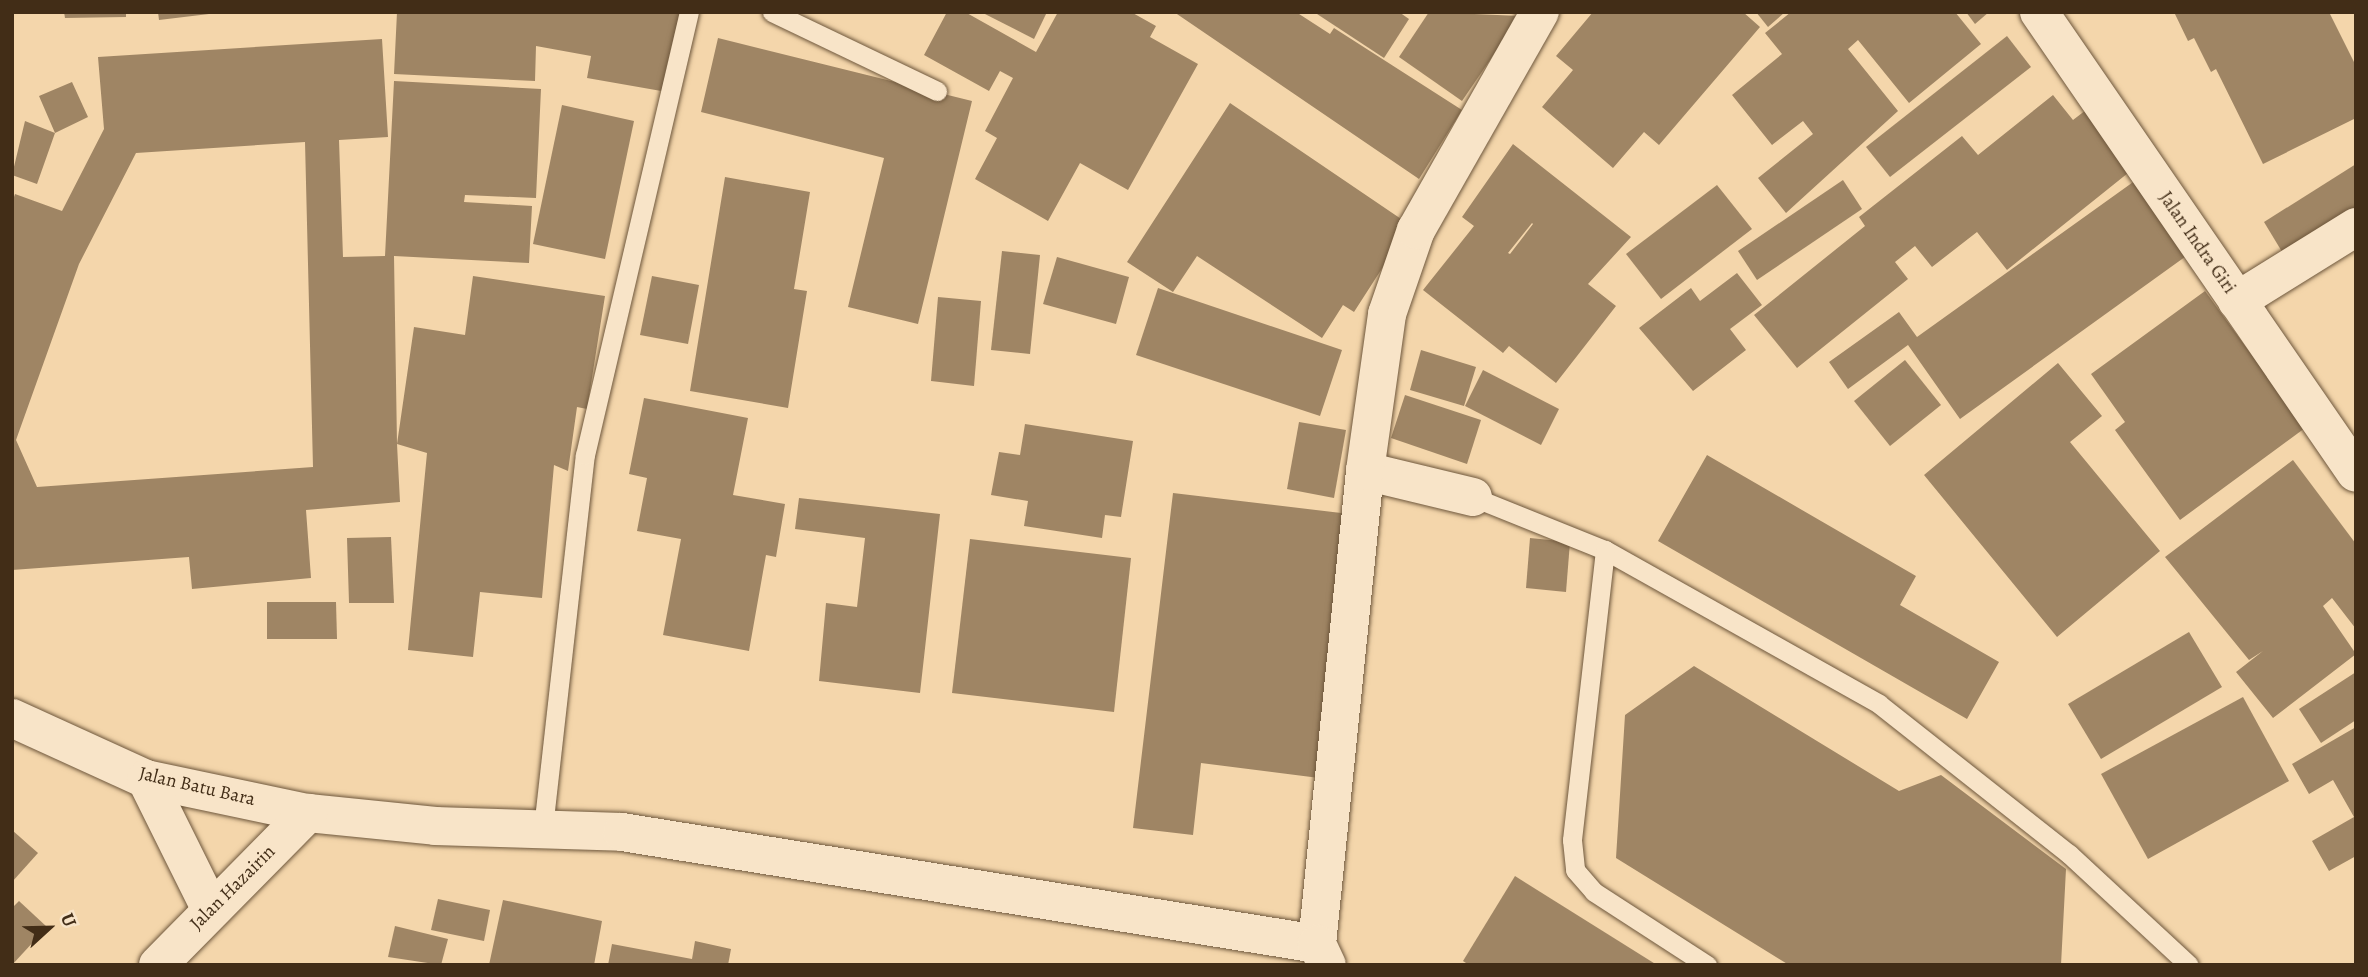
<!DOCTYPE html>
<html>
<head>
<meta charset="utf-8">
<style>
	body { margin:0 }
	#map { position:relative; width:2368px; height:977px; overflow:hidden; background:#f4d6ab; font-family:Alegreya,serif }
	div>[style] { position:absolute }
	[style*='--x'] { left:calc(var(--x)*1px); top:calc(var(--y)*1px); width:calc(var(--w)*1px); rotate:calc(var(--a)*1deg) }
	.building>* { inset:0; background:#9f8564 }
	.roads { filter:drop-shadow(0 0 2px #6e573c) drop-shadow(0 0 2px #6e573c) }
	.lane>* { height:19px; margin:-9.5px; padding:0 9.5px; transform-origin:9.5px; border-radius:9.5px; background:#f8e4c8 }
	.street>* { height:38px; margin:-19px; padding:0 19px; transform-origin:19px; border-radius:19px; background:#f8e4c8 }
	.secondary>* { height:38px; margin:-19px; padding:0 19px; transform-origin:19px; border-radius:19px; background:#f8e4c8 }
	span { translate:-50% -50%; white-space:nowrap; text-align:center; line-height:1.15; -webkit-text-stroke:5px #f8e4c8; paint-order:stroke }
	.street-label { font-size:19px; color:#422d17 }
	.frame { position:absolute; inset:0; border:14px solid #422d17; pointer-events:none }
	.north { position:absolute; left:14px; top:893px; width:70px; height:70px; -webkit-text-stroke:5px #f8e4c8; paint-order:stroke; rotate:68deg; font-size:19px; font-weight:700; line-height:28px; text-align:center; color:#422d17 }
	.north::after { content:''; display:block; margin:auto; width:24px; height:32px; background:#422d17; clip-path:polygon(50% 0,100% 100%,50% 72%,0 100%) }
</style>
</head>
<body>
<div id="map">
	<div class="building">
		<i style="clip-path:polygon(64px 12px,126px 12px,126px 17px,65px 18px)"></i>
		<i style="clip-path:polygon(158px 12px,209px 12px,209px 14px,159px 20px)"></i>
		<i style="clip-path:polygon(397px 12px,680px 12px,667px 92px,587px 78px,591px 56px,536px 46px,535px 81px,394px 74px)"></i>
		<i style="clip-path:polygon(947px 12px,965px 12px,1036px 52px,1058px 12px,1131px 12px,1156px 26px,1150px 37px,1198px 64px,1128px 190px,1080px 163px,1048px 221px,975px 179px,997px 138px,985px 131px,1013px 78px,1000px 71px,989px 91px,924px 55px)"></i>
		<i style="clip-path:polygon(981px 12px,1047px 12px,1034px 39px)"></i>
		<i style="clip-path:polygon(1174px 12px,1296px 12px,1330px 34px,1334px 28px,1462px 110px,1419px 179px)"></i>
		<i style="clip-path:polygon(1314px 12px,1399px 12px,1409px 19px,1384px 58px)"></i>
		<i style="clip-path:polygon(1429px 12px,1520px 16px,1462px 101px,1399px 57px)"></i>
		<i style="clip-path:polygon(1593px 12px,1743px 12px,1760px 27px,1659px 145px,1644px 132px,1613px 168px,1542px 107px,1573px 70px,1556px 56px)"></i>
		<i style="clip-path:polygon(1756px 12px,1785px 12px,1768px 27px)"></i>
		<i style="clip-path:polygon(1791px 12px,1955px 12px,1981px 44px,1909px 103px,1858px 40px,1848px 49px,1898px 111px,1786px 213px,1758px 178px,1813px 134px,1803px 121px,1772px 145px,1732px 95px,1782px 54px,1765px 33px)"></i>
		<i style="clip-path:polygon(1966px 12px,1989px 12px,1975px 24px)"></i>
		<i style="clip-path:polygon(2174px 12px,2329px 12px,2356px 66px,2356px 118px,2263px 164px,2216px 69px,2211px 72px,2194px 38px,2188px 41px)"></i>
		<i style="clip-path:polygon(2007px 36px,2031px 67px,1890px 177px,1866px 147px)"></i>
		<i style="clip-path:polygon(718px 38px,972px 101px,918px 324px,848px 307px,884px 158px,701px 112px)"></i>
		<i style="clip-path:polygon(evenodd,382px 39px,388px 137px,339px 140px,343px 257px,385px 256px,394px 81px,541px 89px,536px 198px,465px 195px,464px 202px,532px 206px,529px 263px,394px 256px,397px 444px,414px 327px,465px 335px,473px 276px,605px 296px,587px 409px,577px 407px,568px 471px,554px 465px,542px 598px,480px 592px,473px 657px,408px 650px,427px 453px,397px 444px,400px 502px,306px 510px,311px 578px,192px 589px,189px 557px,12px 570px,12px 203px,15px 194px,62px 211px,104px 129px,98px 57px,382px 39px,305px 142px,313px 467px,37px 487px,16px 440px,79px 264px,136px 153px,305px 142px)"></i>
		<i style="clip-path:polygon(72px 82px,88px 117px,55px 133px,37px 184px,12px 175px,25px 121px,55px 133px,39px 96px)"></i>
		<i style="clip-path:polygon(2053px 95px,2073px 120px,2086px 110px,2133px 169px,2007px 270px,1977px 232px,1932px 267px,1915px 246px,1895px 262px,1908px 279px,1797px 368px,1754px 315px,1865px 226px,1859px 217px,1962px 136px,1978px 155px)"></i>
		<i style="clip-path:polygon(1230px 103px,1410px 225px,1354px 312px,1343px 305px,1322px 338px,1197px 256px,1173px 292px,1127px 262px)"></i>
		<i style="clip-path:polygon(562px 105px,634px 121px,605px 259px,533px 244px)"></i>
		<i style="clip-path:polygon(evenodd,1513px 144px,1631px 237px,1588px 284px,1616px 306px,1556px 383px,1509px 346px,1503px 353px,1423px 290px,1474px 226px,1462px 217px,1513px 144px,1532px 223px,1533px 224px,1510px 254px,1508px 253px,1532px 223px)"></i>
		<i style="clip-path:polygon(2356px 164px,2356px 216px,2287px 260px,2264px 222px)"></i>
		<i style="clip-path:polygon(725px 177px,810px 192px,794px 289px,807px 291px,788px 408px,690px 391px)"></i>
		<i style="clip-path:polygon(1843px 180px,1862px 209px,1757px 280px,1738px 251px)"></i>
		<i style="clip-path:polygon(2136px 180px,2189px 254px,1960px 419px,1908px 345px,1848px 389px,1829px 362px,1899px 312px,1917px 337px)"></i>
		<i style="clip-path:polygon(1717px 185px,1752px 229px,1661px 299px,1626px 254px)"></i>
		<i style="clip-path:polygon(1002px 251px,1040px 255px,1030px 354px,991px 350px)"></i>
		<i style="clip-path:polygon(1057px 257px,1129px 277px,1116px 324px,1043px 304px)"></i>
		<i style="clip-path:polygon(1737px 273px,1762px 305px,1730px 329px,1746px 350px,1693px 391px,1639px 328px,1691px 288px,1700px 301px)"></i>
		<i style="clip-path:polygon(652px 276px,699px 285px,688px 344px,640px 335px)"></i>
		<i style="clip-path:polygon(1158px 288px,1342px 350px,1320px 416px,1136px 355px)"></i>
		<i style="clip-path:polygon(2205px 291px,2305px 428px,2180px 520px,2115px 430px,2125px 422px,2091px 374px)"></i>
		<i style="clip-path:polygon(938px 297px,981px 301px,974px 386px,931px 381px)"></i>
		<i style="clip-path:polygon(1421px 350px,1476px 367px,1464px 406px,1410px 390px)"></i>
		<i style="clip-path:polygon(1905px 360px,1941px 405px,1890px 446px,1854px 401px)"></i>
		<i style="clip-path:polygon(2058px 363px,2102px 416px,2070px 442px,2160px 551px,2057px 637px,1924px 475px)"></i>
		<i style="clip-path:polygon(1483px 370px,1559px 409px,1541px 445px,1465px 406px)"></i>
		<i style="clip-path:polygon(1405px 395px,1481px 420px,1467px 464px,1391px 438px)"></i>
		<i style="clip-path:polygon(644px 398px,748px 418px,733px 495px,785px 504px,776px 557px,766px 555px,749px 651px,663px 635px,681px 539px,637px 531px,647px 478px,629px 474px)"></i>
		<i style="clip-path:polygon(1299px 422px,1346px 430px,1334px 498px,1287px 489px)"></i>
		<i style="clip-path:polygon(1025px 424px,1133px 441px,1121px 517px,1105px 515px,1102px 538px,1024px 526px,1028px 501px,991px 495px,999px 452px,1020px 455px)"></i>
		<i style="clip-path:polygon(1707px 455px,1916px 576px,1900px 605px,1999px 662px,1967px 719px,1658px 541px)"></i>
		<i style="clip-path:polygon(2293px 460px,2356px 544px,2356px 629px,2332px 598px,2323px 606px,2356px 654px,2273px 718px,2236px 672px,2263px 651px,2249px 660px,2165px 557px)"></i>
		<i style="clip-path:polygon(1173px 493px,1358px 515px,1327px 779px,1201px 763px,1193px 835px,1133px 828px)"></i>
		<i style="clip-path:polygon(799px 498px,940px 514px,920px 693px,819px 681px,826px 603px,857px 607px,865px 538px,795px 529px)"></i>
		<i style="clip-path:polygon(391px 537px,394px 603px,349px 603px,347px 538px)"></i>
		<i style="clip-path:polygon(1530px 538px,1570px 542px,1566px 592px,1526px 588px)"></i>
		<i style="clip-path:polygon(970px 539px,1131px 558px,1114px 712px,952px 693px)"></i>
		<i style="clip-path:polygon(267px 602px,336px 602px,337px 639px,267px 639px)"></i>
		<i style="clip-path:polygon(2189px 632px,2222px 687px,2101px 759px,2068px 704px)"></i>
		<i style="clip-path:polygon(1694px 666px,1899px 791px,1941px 775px,2066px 869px,2061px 965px,1789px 965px,1616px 858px,1625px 715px)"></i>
		<i style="clip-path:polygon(2356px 672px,2356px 720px,2321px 743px,2299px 709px)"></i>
		<i style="clip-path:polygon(2243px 697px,2289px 781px,2148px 859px,2101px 774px)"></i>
		<i style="clip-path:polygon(2356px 727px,2356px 856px,2329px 871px,2312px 841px,2354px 817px,2333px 780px,2309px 794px,2292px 764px)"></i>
		<i style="clip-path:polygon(12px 830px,38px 853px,12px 882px)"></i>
		<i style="clip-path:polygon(1515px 876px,1657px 965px,1469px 965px,1463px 961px)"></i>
		<i style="clip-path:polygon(438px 899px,490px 910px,484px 941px,431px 930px)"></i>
		<i style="clip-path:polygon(503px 900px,602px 921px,594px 965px,489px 965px)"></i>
		<i style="clip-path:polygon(19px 901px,47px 927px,12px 965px,12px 908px)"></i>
		<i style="clip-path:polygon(395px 926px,448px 939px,441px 965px,388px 957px)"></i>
		<i style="clip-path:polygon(695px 941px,731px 949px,728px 965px,608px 965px,612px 944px,692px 959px)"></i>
	</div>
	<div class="roads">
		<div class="lane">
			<i style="--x:772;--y:12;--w:183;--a:25.6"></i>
			<i style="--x:1473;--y:497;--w:142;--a:21.9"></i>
			<i style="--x:1605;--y:550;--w:314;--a:29.3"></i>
			<i style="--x:1879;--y:704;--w:242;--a:38.3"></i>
			<i style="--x:2069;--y:854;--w:163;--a:42.8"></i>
			<i style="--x:1605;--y:550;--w:292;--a:96.5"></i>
			<i style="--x:1572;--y:840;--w:30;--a:84"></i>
			<i style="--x:1575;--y:870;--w:29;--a:49"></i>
			<i style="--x:1594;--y:892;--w:135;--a:32.9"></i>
			<i style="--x:543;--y:828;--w:375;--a:-83.6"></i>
			<i style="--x:585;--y:455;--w:455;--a:-76.8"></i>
		</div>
		<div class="street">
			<i style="--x:2237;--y:301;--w:140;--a:-31.9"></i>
			<i style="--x:1365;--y:471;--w:111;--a:13.5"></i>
			<i style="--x:1317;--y:944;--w:475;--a:-84.2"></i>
			<i style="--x:1365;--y:471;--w:159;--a:-82"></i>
			<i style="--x:1387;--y:314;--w:89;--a:-71"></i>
			<i style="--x:1416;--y:230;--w:251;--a:-60.4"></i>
		</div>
		<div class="secondary">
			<i style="--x:2039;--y:12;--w:559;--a:55.49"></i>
			<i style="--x:12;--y:718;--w:147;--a:24.5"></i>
			<i style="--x:146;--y:779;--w:166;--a:11.9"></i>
			<i style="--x:308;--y:813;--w:128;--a:5.8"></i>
			<i style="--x:435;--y:826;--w:187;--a:1.8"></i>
			<i style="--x:622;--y:832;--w:704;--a:9.15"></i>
			<i style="--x:1317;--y:944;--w:23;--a:65"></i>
			<i style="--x:146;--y:779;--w:146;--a:63.6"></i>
			<i style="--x:158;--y:965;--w:214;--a:-45.4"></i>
		</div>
	</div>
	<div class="street-label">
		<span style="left:2197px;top:243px;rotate:55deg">Jalan Indra Giri</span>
		<span style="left:197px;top:787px;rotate:13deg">Jalan Batu Bara</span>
		<span style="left:233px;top:888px;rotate:-45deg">Jalan Hazairin</span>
	</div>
	<div class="frame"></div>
	<div class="north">U</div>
</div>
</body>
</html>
